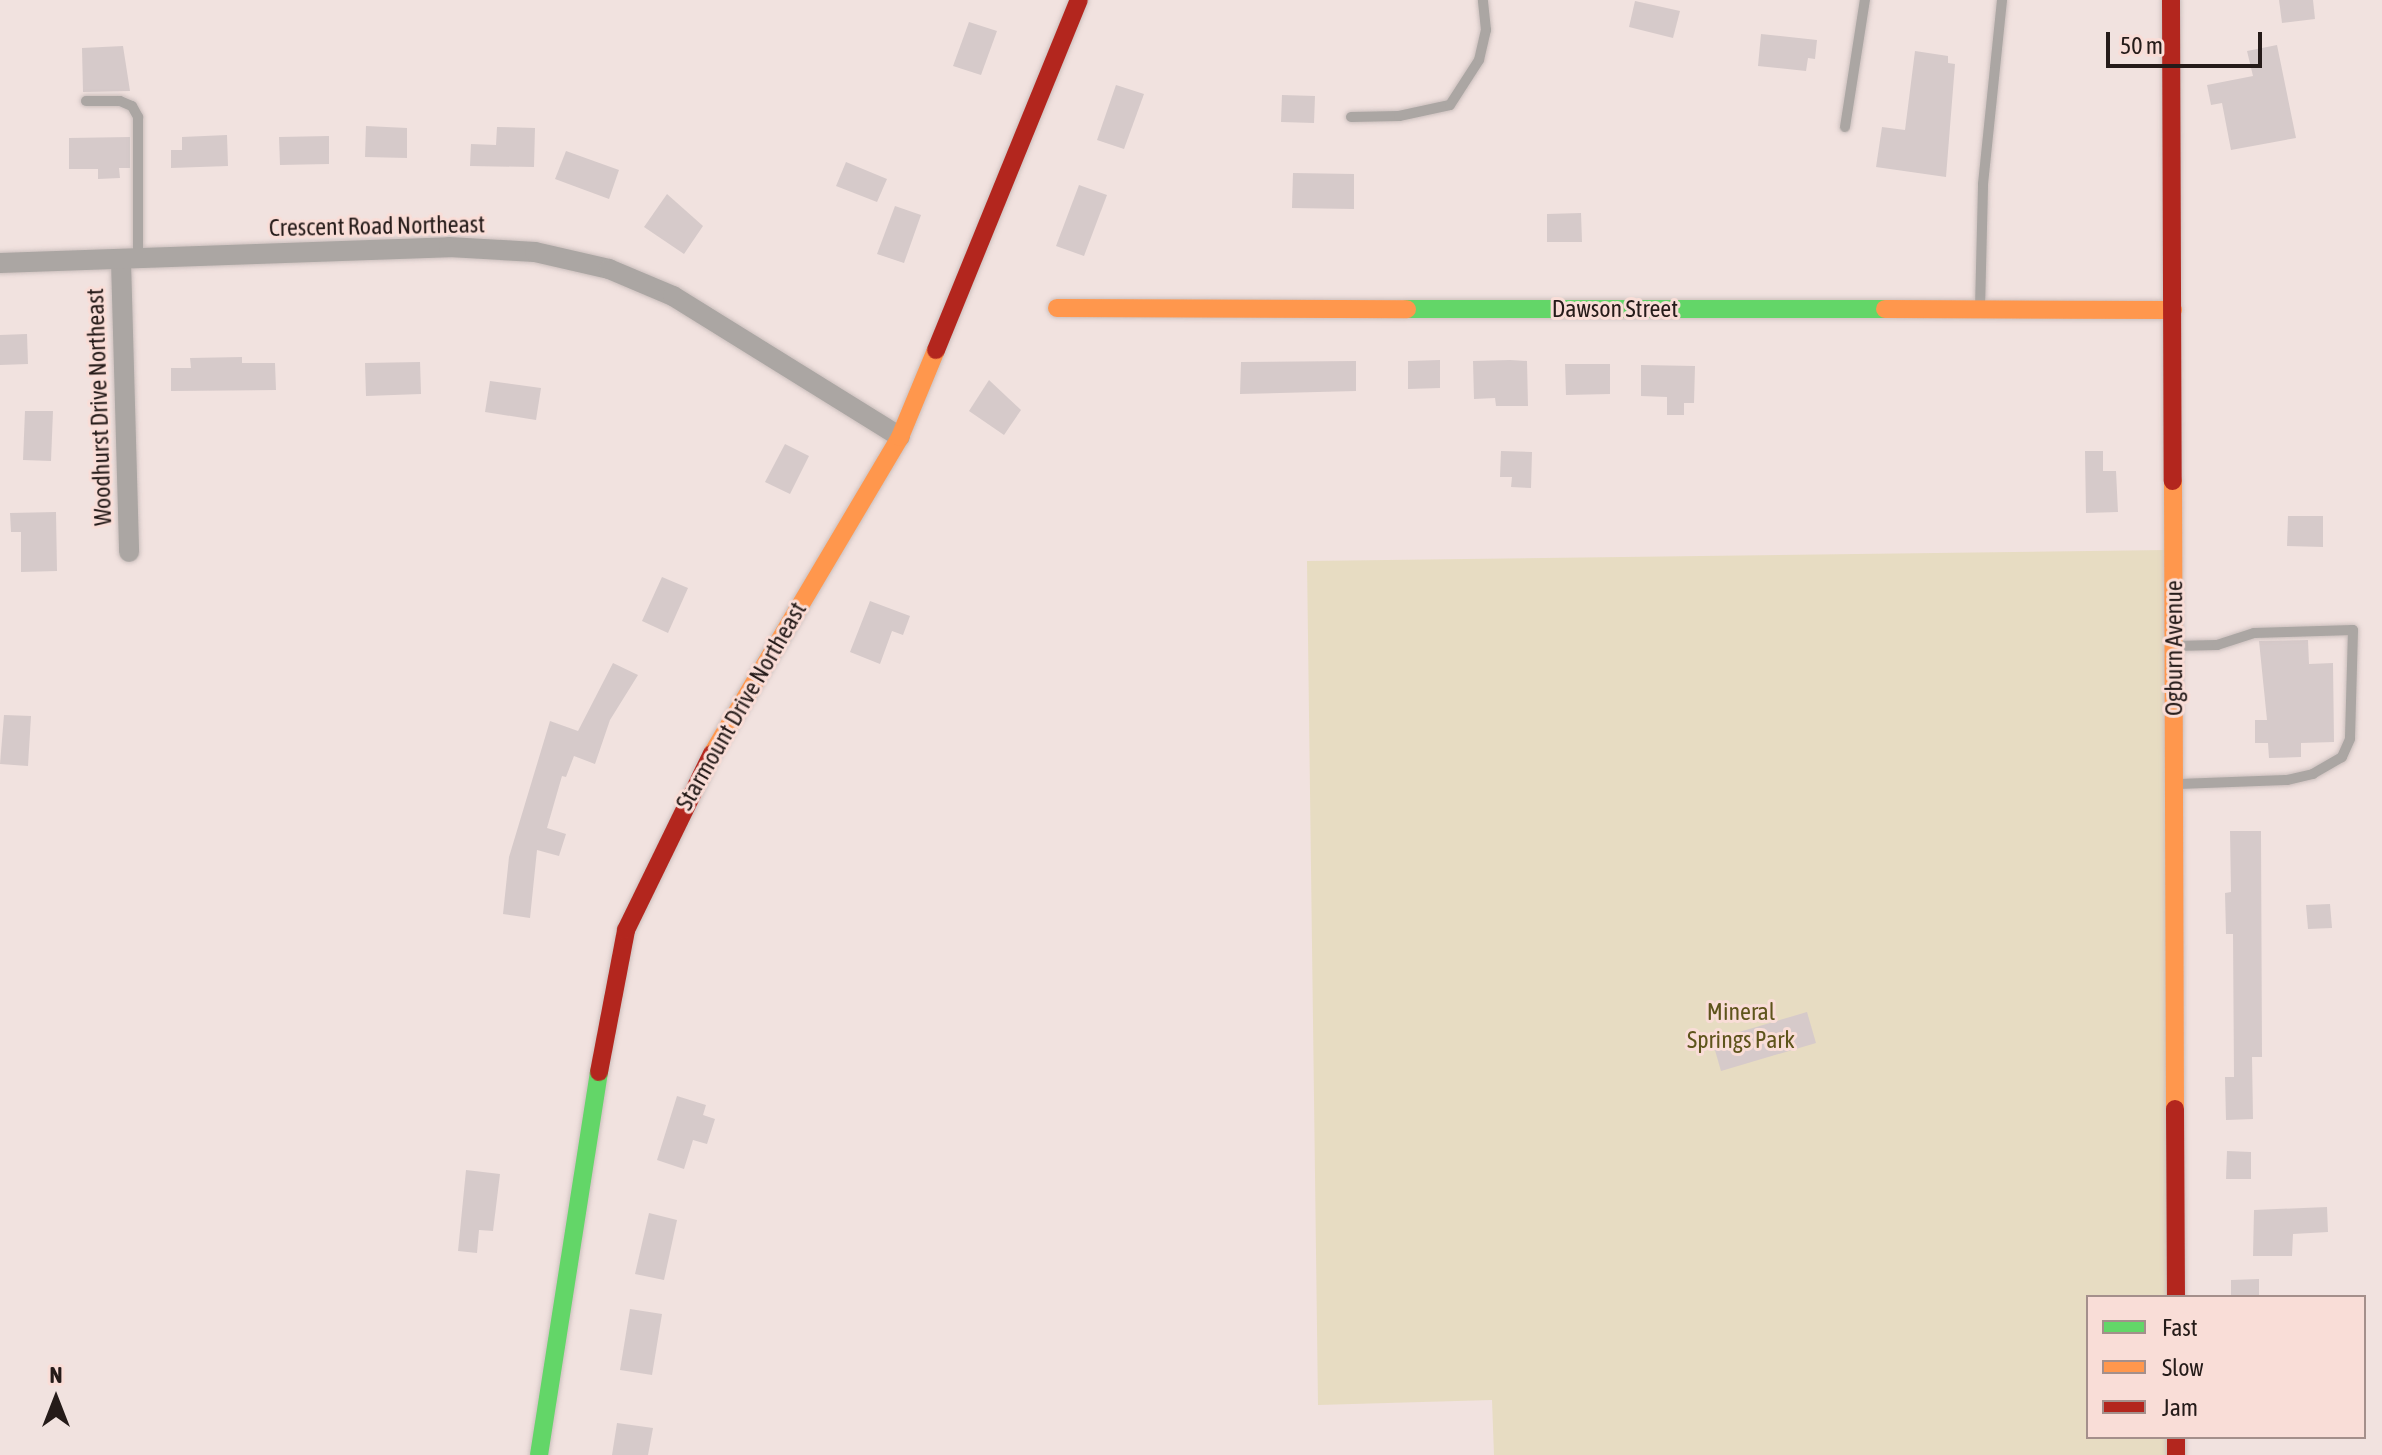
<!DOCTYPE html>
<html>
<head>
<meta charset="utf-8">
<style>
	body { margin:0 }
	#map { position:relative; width:2382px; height:1455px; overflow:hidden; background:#f1e2df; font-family:"Asap Condensed",sans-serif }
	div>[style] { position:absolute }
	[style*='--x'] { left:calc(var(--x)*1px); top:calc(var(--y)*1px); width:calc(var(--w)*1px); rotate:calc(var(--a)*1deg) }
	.green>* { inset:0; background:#e7dcc2 }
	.building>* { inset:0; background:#d6caca }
	.roads { filter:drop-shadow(0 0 2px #cbbfbd) drop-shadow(0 0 2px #cbbfbd) }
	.lane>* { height:10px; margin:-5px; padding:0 5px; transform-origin:5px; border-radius:5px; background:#aba6a3 }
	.street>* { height:20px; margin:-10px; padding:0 10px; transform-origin:10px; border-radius:10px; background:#aba6a3 }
	.fast>* { height:18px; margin:-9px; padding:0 9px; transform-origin:9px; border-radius:9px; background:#63d668 }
	.slow>* { height:18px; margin:-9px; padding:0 9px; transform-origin:9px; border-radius:9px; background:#ff974d }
	.jam>* { height:18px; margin:-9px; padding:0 9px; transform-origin:9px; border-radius:9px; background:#b3261e }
	span { translate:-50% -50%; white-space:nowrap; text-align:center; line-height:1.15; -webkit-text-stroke:6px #f9ddd7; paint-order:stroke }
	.street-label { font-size:24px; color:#251b19 }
	.park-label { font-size:24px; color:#5e541b }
	.legend { position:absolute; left:2086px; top:1295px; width:280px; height:144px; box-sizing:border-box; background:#f9ddd7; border:2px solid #a48f8b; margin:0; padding:10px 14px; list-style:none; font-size:24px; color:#251b19 }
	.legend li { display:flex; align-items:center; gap:16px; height:40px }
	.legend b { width:40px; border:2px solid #a48f8b }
	.north { position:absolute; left:16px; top:1359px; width:80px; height:80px; -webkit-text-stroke:6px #f9ddd7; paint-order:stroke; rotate:0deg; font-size:22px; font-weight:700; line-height:32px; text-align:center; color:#251b19 }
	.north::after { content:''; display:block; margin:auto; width:28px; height:36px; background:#251b19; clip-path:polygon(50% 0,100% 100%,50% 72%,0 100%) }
	.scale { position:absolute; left:2106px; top:32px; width:156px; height:36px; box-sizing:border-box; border:4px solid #251b19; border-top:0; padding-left:10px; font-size:24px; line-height:28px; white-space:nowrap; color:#251b19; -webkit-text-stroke:6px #f9ddd7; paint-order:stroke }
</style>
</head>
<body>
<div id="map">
	<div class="green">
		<i style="clip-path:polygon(2166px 550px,2170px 1297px,2088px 1297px,2088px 1437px,2171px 1437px,2171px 1455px,1494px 1455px,1492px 1400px,1318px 1405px,1307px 561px)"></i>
	</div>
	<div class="building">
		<i style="clip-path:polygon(2279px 0,2313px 0,2315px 19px,2282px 23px)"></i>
		<i style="clip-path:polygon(1635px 1px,1680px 11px,1673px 38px,1629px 27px)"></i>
		<i style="clip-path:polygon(969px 22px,997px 31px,981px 75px,953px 66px)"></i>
		<i style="clip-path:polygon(1761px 34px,1817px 40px,1815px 59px,1808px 58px,1806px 71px,1758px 66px)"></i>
		<i style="clip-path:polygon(2277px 45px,2296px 138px,2231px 150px,2222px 103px,2211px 105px,2207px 85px,2253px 76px,2247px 51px)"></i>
		<i style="clip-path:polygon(123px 46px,130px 91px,83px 92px,82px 48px)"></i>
		<i style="clip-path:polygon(1915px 51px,1948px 56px,1948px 63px,1955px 64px,1946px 177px,1876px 167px,1882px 127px,1905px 130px)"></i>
		<i style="clip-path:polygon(1116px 85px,1144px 94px,1124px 149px,1097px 140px)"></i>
		<i style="clip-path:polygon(1282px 95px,1315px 96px,1314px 123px,1281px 122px)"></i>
		<i style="clip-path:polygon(366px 126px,407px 128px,407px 158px,365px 157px)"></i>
		<i style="clip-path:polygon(497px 127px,535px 128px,534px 167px,470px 166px,471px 144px,496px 145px)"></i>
		<i style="clip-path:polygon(227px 135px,228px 166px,171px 168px,171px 150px,182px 150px,182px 137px)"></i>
		<i style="clip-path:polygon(329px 136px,329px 164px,280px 165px,279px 137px)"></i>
		<i style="clip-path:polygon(130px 137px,130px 168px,119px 168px,120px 178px,98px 179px,98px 169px,69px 169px,69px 138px)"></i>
		<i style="clip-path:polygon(566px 151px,619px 170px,609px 199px,555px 179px)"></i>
		<i style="clip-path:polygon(846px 162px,887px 179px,877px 202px,836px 186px)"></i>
		<i style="clip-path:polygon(1293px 173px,1354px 174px,1354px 209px,1292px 208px)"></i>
		<i style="clip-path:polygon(1079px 185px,1107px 195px,1084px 256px,1056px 246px)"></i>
		<i style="clip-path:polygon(667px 194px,703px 226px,684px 254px,644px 227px)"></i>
		<i style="clip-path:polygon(895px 206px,921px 215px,904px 263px,877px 254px)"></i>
		<i style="clip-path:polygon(1581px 213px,1582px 242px,1547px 242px,1547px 214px)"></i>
		<i style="clip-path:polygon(27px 334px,28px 364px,0 365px,0 335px)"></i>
		<i style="clip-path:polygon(242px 357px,242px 363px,275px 363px,276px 390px,171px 391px,171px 368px,191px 368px,190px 358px)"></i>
		<i style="clip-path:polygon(1440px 360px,1440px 388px,1408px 389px,1408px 361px)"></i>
		<i style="clip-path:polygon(1510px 360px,1527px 361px,1528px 406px,1496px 406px,1495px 398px,1474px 399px,1473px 361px)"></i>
		<i style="clip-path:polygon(1356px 361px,1356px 391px,1240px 394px,1241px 362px)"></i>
		<i style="clip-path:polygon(420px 362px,421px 394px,366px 396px,365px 363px)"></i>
		<i style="clip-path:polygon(1565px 364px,1610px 364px,1610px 394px,1566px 395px)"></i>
		<i style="clip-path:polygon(1641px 365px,1695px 366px,1694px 403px,1684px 403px,1684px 415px,1667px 415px,1667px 397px,1641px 396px)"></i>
		<i style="clip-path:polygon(989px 380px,1021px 410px,1004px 435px,969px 411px)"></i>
		<i style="clip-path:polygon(490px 381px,541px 388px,536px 420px,485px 412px)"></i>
		<i style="clip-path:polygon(25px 411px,53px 411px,51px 461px,23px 460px)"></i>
		<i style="clip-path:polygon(785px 444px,809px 456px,790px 494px,765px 482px)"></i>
		<i style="clip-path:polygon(1501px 451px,1532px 452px,1531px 488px,1511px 487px,1512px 477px,1500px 477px)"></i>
		<i style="clip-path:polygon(2085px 451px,2103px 451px,2103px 471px,2116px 471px,2118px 512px,2086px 513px)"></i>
		<i style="clip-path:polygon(56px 512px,57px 571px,21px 572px,21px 532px,11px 532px,10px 513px)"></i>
		<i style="clip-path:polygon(2288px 516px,2323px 516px,2323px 547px,2287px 546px)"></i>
		<i style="clip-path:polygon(662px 577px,688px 588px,668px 633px,642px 621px)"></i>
		<i style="clip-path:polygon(870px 601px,910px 616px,903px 635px,892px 631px,880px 664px,850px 652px)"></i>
		<i style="clip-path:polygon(2308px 640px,2309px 664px,2333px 663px,2334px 742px,2301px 743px,2301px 757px,2269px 758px,2268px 743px,2255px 743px,2255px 720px,2267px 720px,2259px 641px)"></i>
		<i style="clip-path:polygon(613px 663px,638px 675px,610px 720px,595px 764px,574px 756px,566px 777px,562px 776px,547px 828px,566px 834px,559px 856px,537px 850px,530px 918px,503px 914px,509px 857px,550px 721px,578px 731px)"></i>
		<i style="clip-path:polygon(4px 715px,31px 716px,28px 766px,0 764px)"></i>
		<i style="clip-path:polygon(2230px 831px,2261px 831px,2262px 1057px,2252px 1057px,2253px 1119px,2226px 1120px,2225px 1077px,2234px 1077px,2233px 934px,2226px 934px,2225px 893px,2231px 892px)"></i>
		<i style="clip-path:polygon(2330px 904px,2332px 928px,2308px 929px,2306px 905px)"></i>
		<i style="clip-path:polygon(1807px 1012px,1816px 1043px,1721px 1071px,1712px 1040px)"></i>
		<i style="clip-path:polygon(677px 1096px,706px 1105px,703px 1115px,715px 1119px,707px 1144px,693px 1140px,684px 1169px,657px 1160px)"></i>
		<i style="clip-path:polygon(2227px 1151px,2251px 1152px,2251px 1179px,2226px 1179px)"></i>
		<i style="clip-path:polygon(466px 1170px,500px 1174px,493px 1231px,479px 1230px,477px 1253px,458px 1251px)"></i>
		<i style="clip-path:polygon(2327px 1207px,2328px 1232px,2293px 1234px,2292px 1256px,2253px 1256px,2254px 1210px)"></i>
		<i style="clip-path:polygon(649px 1213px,677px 1220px,664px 1280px,635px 1274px)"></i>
		<i style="clip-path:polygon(2259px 1279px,2259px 1297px,2231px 1297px,2231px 1280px)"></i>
		<i style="clip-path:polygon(630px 1309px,662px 1314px,652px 1375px,620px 1370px)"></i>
		<i style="clip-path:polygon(617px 1423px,653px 1428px,648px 1455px,612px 1455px)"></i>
	</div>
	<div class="roads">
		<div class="lane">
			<i style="--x:86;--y:101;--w:34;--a:0"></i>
			<i style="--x:120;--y:101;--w:13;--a:23"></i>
			<i style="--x:132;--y:106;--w:13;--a:61"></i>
			<i style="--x:138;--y:117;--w:143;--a:90"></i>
			<i style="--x:1351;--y:117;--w:48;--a:-1.2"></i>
			<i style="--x:1399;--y:116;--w:52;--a:-12.2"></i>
			<i style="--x:1450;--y:105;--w:54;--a:-57.2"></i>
			<i style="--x:1479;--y:60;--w:31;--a:-77"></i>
			<i style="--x:1486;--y:30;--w:30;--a:-96"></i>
			<i style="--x:1845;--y:127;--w:129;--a:-81.1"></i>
			<i style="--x:1980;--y:309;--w:125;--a:-88.6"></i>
			<i style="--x:1983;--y:184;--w:185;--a:-84.1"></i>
			<i style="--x:2174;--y:646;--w:43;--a:-1.3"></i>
			<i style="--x:2217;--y:645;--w:39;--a:-18"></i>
			<i style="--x:2254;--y:633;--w:99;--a:-1.7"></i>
			<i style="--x:2353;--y:630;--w:109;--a:91.6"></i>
			<i style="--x:2350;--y:739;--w:20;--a:114"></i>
			<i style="--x:2342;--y:757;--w:34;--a:150"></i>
			<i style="--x:2313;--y:774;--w:27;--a:167"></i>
			<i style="--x:2287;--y:780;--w:110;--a:177.9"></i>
		</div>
		<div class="street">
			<i style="--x:121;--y:261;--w:291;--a:88.4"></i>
			<i style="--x:0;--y:263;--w:449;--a:-2"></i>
			<i style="--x:449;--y:247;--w:86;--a:3.3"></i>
			<i style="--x:535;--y:252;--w:76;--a:12.9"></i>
			<i style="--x:609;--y:269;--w:69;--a:22.9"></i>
			<i style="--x:673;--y:296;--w:267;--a:31.8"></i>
		</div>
		<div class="fast">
			<i style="--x:1407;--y:309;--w:478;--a:0"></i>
			<i style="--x:539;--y:1455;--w:388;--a:-81.1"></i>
		</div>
		<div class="slow">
			<i style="--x:1057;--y:308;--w:350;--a:0.2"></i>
			<i style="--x:1885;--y:309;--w:288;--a:0.2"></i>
			<i style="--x:2173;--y:481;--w:628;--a:89.82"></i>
			<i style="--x:712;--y:754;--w:369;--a:-59.3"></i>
			<i style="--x:900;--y:437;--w:94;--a:-67.5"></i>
		</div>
		<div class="jam">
			<i style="--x:2171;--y:0;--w:481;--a:89.8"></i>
			<i style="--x:936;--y:350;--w:378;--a:-67.8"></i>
			<i style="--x:599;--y:1072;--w:145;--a:-79.2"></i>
			<i style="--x:626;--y:930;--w:196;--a:-64"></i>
			<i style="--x:2175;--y:1109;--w:188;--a:89.7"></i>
			<i style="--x:2176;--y:1437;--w:18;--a:90"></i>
		</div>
	</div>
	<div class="street-label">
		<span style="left:377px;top:226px;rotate:-1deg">Crescent Road Northeast</span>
		<span style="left:1615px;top:309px">Dawson Street</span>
		<span style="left:99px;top:407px;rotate:-92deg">Woodhurst Drive Northeast</span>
		<span style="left:2174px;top:648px;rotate:-90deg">Ogburn Avenue</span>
		<span style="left:741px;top:706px;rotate:-60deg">Starmount Drive Northeast</span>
	</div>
	<div class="park-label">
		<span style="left:1741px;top:1026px">Mineral<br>Springs Park</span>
	</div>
	<ul class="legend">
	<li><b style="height:10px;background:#63d668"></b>Fast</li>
	<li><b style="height:10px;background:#ff974d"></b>Slow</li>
	<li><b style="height:10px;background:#b3261e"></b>Jam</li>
	</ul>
	<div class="north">N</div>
	<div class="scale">50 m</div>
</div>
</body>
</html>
